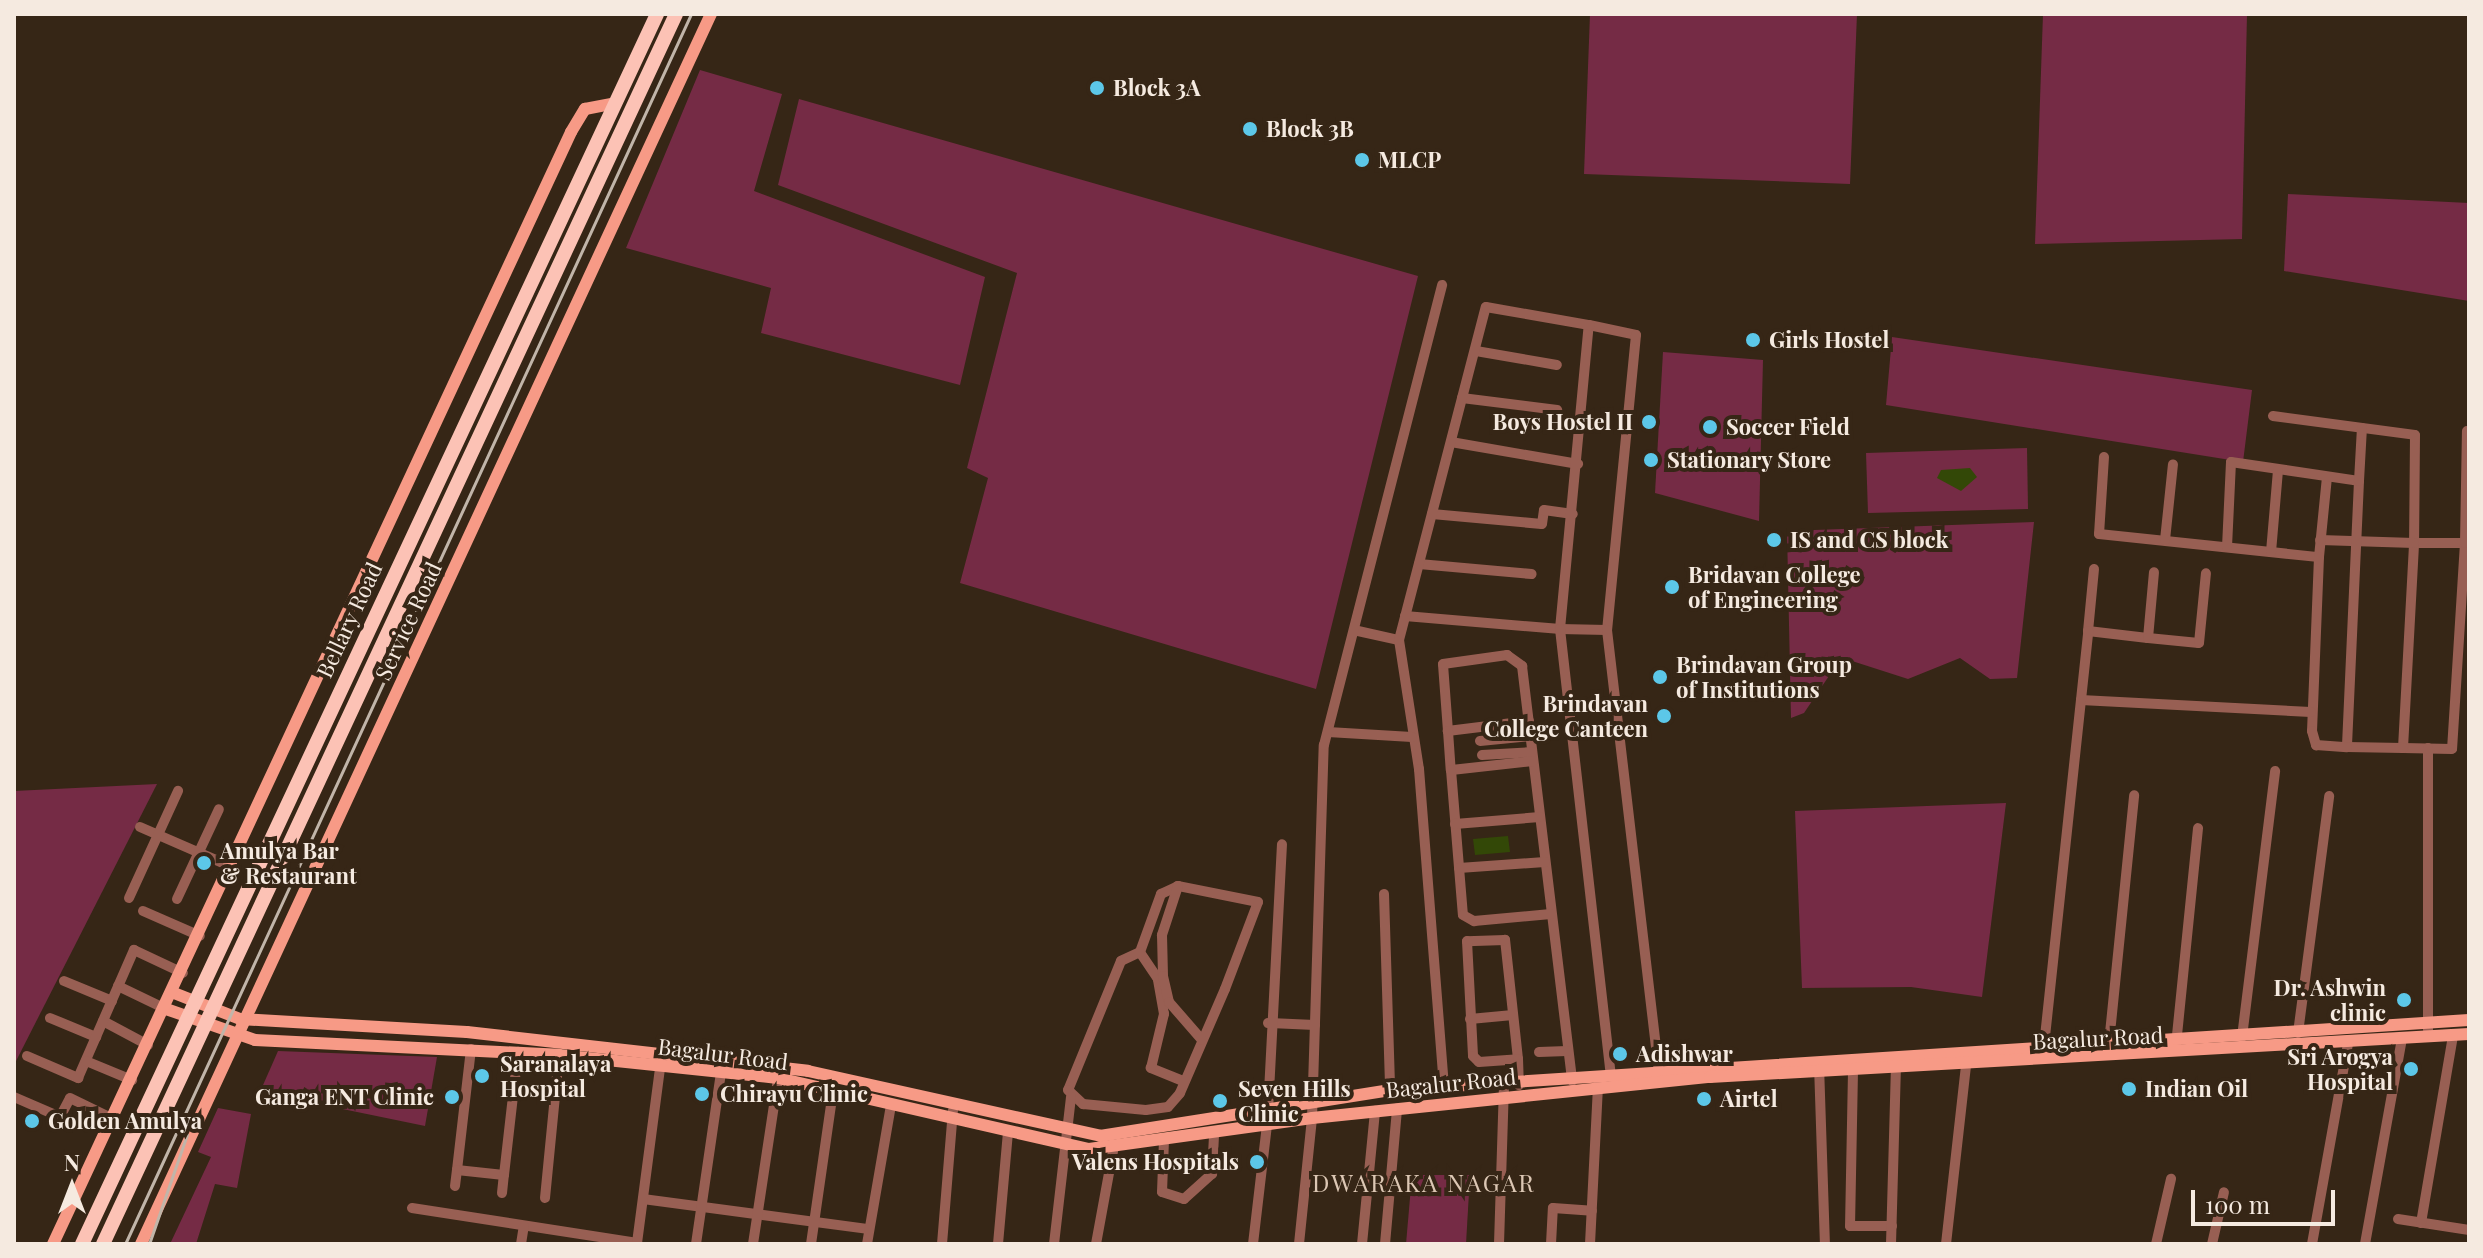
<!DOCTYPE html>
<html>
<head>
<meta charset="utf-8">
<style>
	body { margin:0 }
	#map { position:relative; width:2483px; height:1258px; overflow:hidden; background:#362616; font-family:"Playfair Display",serif }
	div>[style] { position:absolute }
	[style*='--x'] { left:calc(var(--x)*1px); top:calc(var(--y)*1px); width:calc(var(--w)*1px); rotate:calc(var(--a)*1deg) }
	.green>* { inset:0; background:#752b45 }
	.water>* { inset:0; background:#334807 }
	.minor>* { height:10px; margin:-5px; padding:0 5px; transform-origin:5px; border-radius:5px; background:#985f53 }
	.major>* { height:12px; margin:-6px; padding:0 6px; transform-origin:6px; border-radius:6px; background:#f79a86 }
	.highway>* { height:14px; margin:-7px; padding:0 7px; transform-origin:7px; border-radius:7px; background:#fcc2b5 }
	.rail>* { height:3px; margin:-1.5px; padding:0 1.5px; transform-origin:1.5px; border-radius:1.5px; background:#c1b5a9 }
	.dots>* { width:22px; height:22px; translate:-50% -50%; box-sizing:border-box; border:4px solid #362616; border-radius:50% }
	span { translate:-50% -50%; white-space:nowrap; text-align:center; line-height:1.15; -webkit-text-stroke:8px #362616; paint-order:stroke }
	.poi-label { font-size:22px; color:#f5eae0; font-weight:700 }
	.left { translate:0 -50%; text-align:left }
	.right { translate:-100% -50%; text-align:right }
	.street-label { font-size:22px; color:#f5eae0 }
	.neighbourhood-label { font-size:24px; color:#dcc7b4; letter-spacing:2px }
	.frame { position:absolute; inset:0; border:16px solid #f5eae0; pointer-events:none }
	.north { position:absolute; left:32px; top:1146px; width:80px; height:80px; -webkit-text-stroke:6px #362616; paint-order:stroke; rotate:0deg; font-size:22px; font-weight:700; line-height:32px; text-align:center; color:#f5eae0 }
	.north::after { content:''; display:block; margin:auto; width:28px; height:36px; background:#f5eae0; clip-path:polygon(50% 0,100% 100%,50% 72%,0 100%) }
	.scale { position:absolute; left:2191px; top:1190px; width:144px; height:36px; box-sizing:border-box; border:4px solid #f5eae0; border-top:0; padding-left:10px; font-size:24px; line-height:28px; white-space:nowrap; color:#f5eae0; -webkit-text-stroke:6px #362616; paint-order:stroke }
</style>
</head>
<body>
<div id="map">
	<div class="green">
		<i style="clip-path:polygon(1590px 14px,1857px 14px,1850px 184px,1584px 174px)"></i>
		<i style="clip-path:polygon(2043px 14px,2247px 14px,2242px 239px,2035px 244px)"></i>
		<i style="clip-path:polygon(700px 70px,782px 94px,754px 191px,985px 277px,960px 385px,761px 333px,771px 288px,626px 248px)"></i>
		<i style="clip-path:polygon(799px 99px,1418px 276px,1316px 689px,960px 583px,988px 478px,967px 468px,1017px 273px,778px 185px)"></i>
		<i style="clip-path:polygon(2288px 194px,2469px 203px,2469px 301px,2284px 271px)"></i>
		<i style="clip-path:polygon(1892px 337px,2252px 390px,2243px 462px,1886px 405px)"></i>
		<i style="clip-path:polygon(1663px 352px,1763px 360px,1759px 521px,1655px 493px)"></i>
		<i style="clip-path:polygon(2027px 448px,2028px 509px,1868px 513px,1866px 453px)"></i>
		<i style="clip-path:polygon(2034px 522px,2017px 678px,1990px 679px,1960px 658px,1908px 679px,1852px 661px,1833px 670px,1804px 713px,1791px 718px,1787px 531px)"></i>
		<i style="clip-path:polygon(157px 784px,14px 1065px,14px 791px)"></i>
		<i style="clip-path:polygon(2006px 803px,1982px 997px,1911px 987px,1802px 988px,1795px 811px)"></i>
		<i style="clip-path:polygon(278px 1051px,437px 1057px,425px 1126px,260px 1092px)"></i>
		<i style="clip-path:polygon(218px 1108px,251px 1114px,237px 1188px,215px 1184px,196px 1244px,170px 1244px,211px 1157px,198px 1152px)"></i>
		<i style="clip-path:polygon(1412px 1175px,1470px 1175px,1466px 1244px,1406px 1244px)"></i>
	</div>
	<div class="water">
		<i style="clip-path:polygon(1970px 468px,1977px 477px,1961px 491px,1937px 478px,1941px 470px)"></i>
		<i style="clip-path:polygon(1508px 836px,1510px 852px,1475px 855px,1473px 839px)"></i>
	</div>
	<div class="minor">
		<i style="--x:1476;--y:351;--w:82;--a:9.8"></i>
		<i style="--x:1462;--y:398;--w:96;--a:7.2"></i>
		<i style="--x:2273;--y:416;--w:143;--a:7.6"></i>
		<i style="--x:2415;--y:435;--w:108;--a:90.5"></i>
		<i style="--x:2414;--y:543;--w:51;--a:0"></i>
		<i style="--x:2465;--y:543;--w:206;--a:93.6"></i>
		<i style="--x:2452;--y:749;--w:49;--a:-178.8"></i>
		<i style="--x:2403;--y:748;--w:205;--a:-86.9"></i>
		<i style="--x:2414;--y:543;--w:94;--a:-178.2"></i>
		<i style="--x:1451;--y:442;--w:129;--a:9.8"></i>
		<i style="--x:2104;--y:457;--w:77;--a:93.7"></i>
		<i style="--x:2099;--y:534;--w:221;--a:6"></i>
		<i style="--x:2319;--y:557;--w:80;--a:-84.3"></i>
		<i style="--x:2359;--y:481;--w:266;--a:92.6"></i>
		<i style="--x:2347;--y:747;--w:56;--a:1"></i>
		<i style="--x:1432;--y:514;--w:110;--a:5.2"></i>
		<i style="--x:1542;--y:524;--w:14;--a:-82"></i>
		<i style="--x:1544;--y:510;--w:29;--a:8"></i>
		<i style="--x:2165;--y:540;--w:76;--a:-84"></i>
		<i style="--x:2465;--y:543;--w:112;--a:-89"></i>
		<i style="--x:2227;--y:547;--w:85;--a:-87.3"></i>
		<i style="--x:2231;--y:462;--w:129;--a:8.4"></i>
		<i style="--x:2359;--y:481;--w:53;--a:-86.8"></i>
		<i style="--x:2271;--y:552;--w:82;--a:-85.1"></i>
		<i style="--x:2319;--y:557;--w:174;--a:92.3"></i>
		<i style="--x:2312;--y:731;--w:15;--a:74"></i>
		<i style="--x:2316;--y:745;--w:31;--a:4"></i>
		<i style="--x:1419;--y:564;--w:113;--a:5.1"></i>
		<i style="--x:2094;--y:569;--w:62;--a:95.5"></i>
		<i style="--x:2088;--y:631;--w:60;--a:6.7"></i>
		<i style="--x:2148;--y:638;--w:66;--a:-84.8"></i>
		<i style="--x:1405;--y:616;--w:156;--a:4.8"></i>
		<i style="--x:1560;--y:629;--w:305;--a:-84.6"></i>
		<i style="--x:1589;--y:325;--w:48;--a:12"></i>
		<i style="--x:1636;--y:335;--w:296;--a:95.6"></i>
		<i style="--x:1607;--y:630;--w:47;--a:-178.8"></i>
		<i style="--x:1560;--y:629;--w:451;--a:83.5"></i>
		<i style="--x:1607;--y:630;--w:444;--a:83.3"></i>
		<i style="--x:1358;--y:631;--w:42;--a:12.4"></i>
		<i style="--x:1399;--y:640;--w:131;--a:81.2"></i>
		<i style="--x:1419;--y:769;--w:318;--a:85.5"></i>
		<i style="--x:2148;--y:638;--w:51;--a:5.6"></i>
		<i style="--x:2199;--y:643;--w:70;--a:-84.3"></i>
		<i style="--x:1399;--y:640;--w:344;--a:-75.4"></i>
		<i style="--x:1486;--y:307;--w:105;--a:9.9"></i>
		<i style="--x:2081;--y:700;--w:230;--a:3"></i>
		<i style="--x:1529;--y:721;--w:82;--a:173"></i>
		<i style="--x:1448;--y:731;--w:67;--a:-94.3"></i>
		<i style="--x:1443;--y:664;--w:65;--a:-8"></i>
		<i style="--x:1507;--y:655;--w:19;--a:36"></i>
		<i style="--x:1522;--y:666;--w:418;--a:83.1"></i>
		<i style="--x:1448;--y:731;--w:39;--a:86"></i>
		<i style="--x:1328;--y:732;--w:84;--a:3.4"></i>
		<i style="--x:1480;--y:741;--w:50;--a:-5.7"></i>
		<i style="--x:2428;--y:748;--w:282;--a:90"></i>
		<i style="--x:1482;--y:755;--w:50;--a:-3.4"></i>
		<i style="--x:1533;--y:761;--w:82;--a:173.7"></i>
		<i style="--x:1451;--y:770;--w:145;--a:85.3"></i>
		<i style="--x:1463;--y:915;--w:13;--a:29"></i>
		<i style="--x:1474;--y:921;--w:77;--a:-5.2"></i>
		<i style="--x:1455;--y:824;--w:85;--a:-4.7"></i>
		<i style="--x:140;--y:827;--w:100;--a:23.5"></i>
		<i style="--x:1459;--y:868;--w:86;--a:-4"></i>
		<i style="--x:1384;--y:894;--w:196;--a:88.2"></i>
		<i style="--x:129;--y:898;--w:118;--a:-65.4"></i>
		<i style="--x:177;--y:899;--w:99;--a:-65"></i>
		<i style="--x:143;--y:911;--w:62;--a:23.7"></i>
		<i style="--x:1140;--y:952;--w:62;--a:-70.1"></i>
		<i style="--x:1161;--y:894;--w:19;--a:-25"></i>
		<i style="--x:64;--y:981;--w:52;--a:22.6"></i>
		<i style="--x:118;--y:986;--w:53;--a:25.6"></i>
		<i style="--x:50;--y:1018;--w:50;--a:22.4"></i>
		<i style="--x:1470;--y:1019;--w:43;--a:-5.3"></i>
		<i style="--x:103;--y:1021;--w:51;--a:28.1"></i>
		<i style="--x:1268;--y:1023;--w:47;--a:2.4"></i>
		<i style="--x:2298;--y:1033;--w:239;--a:-82.5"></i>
		<i style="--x:2242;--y:1037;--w:268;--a:-82.9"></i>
		<i style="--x:2109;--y:1043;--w:249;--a:-84.2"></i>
		<i style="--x:2176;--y:1045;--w:218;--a:-84.2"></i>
		<i style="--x:2044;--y:1046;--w:417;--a:-83.9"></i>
		<i style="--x:471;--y:1049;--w:122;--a:96.6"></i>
		<i style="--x:457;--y:1170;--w:47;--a:6.1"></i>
		<i style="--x:504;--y:1175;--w:124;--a:-83.5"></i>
		<i style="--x:1539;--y:1052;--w:28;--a:-2"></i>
		<i style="--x:27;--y:1056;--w:56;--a:23.3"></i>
		<i style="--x:78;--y:1078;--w:140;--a:-66.4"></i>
		<i style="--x:134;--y:950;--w:54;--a:25.1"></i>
		<i style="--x:1518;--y:1059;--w:120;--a:-96.2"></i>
		<i style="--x:1505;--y:940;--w:38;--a:178"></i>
		<i style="--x:1467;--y:941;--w:115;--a:87"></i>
		<i style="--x:1473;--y:1056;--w:8;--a:45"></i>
		<i style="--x:1479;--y:1062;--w:39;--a:-4"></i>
		<i style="--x:1518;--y:1059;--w:26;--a:88"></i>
		<i style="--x:86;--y:1061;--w:50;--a:22.4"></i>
		<i style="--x:1819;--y:1065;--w:179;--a:88.1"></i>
		<i style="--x:1853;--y:1071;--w:155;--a:91.1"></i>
		<i style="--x:1850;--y:1226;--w:42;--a:0"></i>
		<i style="--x:1183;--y:1081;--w:35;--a:-158"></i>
		<i style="--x:1151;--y:1068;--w:56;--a:-76.5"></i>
		<i style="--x:1164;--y:1014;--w:36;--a:-100"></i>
		<i style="--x:1158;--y:979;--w:32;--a:-124"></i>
		<i style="--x:1140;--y:952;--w:21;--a:155"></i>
		<i style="--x:1121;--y:961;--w:139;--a:112.3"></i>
		<i style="--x:1068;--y:1090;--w:21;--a:43"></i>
		<i style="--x:1083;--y:1104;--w:63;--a:5.4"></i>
		<i style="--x:1146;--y:1110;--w:22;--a:-8"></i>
		<i style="--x:1168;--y:1107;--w:18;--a:-49"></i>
		<i style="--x:1180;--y:1093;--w:113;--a:-66.6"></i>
		<i style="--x:1225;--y:989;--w:93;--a:-69.2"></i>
		<i style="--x:1258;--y:902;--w:82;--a:-168.7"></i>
		<i style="--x:1178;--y:886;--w:52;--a:108.1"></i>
		<i style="--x:1162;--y:935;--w:41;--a:88.6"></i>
		<i style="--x:1163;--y:976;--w:27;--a:77"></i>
		<i style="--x:1169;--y:1002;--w:50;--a:49"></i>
		<i style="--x:14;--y:1097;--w:50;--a:23.5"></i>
		<i style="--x:60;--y:1117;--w:21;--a:-62"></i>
		<i style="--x:70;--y:1098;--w:48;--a:26"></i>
		<i style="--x:1268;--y:1111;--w:267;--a:-87"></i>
		<i style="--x:1164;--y:1140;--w:52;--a:92.2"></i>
		<i style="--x:1162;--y:1192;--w:23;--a:18"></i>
		<i style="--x:1184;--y:1199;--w:38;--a:-42"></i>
		<i style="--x:1212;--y:1174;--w:39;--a:-87"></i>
		<i style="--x:455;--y:1186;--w:16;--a:-83"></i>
		<i style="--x:502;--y:1193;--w:18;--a:-84"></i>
		<i style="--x:545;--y:1198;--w:144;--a:-84.4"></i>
		<i style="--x:643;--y:1199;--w:228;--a:7.6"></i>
		<i style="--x:412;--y:1208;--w:228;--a:8.8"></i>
		<i style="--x:637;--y:1243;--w:184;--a:-82.5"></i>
		<i style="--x:2398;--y:1219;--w:72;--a:8.8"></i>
		<i style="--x:2421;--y:1223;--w:191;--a:-80.3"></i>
		<i style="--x:521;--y:1244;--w:18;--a:-81"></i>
		<i style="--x:696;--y:1244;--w:174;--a:-81.7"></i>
		<i style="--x:753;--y:1244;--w:168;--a:-81.4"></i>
		<i style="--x:811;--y:1244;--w:155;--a:-81.8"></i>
		<i style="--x:867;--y:1244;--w:141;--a:-80.2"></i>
		<i style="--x:942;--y:1244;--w:134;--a:-85.3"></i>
		<i style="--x:998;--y:1244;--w:112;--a:-84.9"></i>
		<i style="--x:1054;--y:1244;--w:148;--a:-83.4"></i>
		<i style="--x:1096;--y:1244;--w:100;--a:-79.6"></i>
		<i style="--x:1253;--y:1244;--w:120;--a:-83.3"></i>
		<i style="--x:1299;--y:1244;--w:127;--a:-84.1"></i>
		<i style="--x:1312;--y:1118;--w:373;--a:-88.2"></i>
		<i style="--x:1324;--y:745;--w:475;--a:-75.6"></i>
		<i style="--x:1362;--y:1244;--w:134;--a:-84.4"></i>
		<i style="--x:1385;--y:1244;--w:136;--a:-84.9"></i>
		<i style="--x:1499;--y:1244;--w:158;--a:-88.2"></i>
		<i style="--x:1551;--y:1244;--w:36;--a:-87"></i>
		<i style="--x:1553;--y:1208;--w:39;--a:4"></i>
		<i style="--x:1590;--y:1244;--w:160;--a:-87.1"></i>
		<i style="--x:1891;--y:1244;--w:175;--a:-88.4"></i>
		<i style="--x:1946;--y:1244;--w:180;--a:-83.6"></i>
		<i style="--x:2156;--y:1244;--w:67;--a:-77"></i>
		<i style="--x:2212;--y:1244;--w:53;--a:-77"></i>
		<i style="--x:2312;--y:1244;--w:204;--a:-79.8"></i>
		<i style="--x:2365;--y:1244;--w:208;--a:-79.8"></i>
	</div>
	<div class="major">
		<i style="--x:174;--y:993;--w:71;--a:21.5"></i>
		<i style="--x:240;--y:1019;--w:227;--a:3.3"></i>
		<i style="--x:467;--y:1032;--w:343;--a:6.5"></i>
		<i style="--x:808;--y:1071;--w:299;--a:12.5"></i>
		<i style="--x:1100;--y:1136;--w:294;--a:-9"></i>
		<i style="--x:1390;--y:1090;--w:1081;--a:-3.71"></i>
		<i style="--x:166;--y:1009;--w:94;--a:19.2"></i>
		<i style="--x:255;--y:1040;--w:304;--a:2.8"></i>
		<i style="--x:559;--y:1055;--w:220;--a:6"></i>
		<i style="--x:778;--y:1078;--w:319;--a:12.9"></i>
		<i style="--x:1089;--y:1149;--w:225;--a:-7.9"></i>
		<i style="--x:1312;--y:1118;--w:400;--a:-5.9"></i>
		<i style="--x:1710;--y:1077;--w:760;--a:-3.24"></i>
		<i style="--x:53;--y:1244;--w:1227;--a:-65.02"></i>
		<i style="--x:571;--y:132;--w:27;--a:-59"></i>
		<i style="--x:585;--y:109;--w:31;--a:-11"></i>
		<i style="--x:141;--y:1244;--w:1356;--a:-65.14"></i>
	</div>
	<div class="highway">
		<i style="--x:82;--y:1244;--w:1358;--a:-64.94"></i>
		<i style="--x:103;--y:1244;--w:1357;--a:-65.02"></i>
	</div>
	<div class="rail">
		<i style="--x:125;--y:1244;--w:1354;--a:-65.29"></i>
		<i style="--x:149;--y:1244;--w:116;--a:-70.9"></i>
	</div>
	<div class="dots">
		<i style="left:1097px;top:88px;background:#5cc7e8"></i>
		<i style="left:1250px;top:129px;background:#5cc7e8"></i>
		<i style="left:1362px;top:160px;background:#5cc7e8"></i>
		<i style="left:1753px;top:340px;background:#5cc7e8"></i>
		<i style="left:1649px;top:422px;background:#5cc7e8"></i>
		<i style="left:1710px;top:427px;background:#5cc7e8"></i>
		<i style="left:1651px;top:460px;background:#5cc7e8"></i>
		<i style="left:1774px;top:540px;background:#5cc7e8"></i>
		<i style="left:1672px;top:587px;background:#5cc7e8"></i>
		<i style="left:1660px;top:677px;background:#5cc7e8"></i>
		<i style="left:1664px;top:716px;background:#5cc7e8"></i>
		<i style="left:204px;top:863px;background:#5cc7e8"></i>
		<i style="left:2404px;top:1000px;background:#5cc7e8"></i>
		<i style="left:1620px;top:1054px;background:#5cc7e8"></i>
		<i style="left:2411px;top:1069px;background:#5cc7e8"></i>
		<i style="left:482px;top:1076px;background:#5cc7e8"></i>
		<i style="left:2129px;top:1089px;background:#5cc7e8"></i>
		<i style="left:702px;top:1094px;background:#5cc7e8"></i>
		<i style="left:452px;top:1097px;background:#5cc7e8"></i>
		<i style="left:1704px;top:1099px;background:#5cc7e8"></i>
		<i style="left:1220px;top:1101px;background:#5cc7e8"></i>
		<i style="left:32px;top:1121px;background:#5cc7e8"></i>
		<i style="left:1257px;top:1162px;background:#5cc7e8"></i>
	</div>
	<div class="poi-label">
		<span class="left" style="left:1113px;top:88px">Block 3A</span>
		<span class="left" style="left:1266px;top:129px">Block 3B</span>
		<span class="left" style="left:1378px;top:160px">MLCP</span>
		<span class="left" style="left:1769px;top:340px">Girls Hostel</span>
		<span class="right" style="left:1633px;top:422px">Boys Hostel II</span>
		<span class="left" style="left:1726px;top:427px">Soccer Field</span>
		<span class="left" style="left:1667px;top:460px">Stationary Store</span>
		<span class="left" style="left:1790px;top:540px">IS and CS block</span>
		<span class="left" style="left:1688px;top:587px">Bridavan College<br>of Engineering</span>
		<span class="left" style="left:1676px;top:677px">Brindavan Group<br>of Institutions</span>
		<span class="right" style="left:1648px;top:716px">Brindavan<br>College Canteen</span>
		<span class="left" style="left:220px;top:863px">Amulya Bar<br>&amp; Restaurant</span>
		<span class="right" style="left:2386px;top:1000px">Dr. Ashwin<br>clinic</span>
		<span class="left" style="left:1636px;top:1054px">Adishwar</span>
		<span class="right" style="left:2393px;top:1069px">Sri Arogya<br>Hospital</span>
		<span class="left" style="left:500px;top:1076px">Saranalaya<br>Hospital</span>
		<span class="left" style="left:1238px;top:1101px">Seven Hills<br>Clinic</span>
		<span class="left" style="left:2145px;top:1089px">Indian Oil</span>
		<span class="left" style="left:720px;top:1094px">Chirayu Clinic</span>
		<span class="right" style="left:434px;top:1097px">Ganga ENT Clinic</span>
		<span class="left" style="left:1720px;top:1099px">Airtel</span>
		<span class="left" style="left:48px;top:1121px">Golden Amulya</span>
		<span class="right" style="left:1239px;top:1162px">Valens Hospitals</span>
	</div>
	<div class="street-label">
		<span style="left:349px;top:620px;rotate:-65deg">Bellary Road</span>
		<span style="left:408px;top:621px;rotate:-65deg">Service Road</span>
		<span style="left:2098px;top:1038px;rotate:-3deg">Bagalur Road</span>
		<span style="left:723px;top:1054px;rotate:7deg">Bagalur Road</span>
		<span style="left:1451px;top:1083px;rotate:-6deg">Bagalur Road</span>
	</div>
	<div class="neighbourhood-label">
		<span style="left:1424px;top:1183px">DWARAKA NAGAR</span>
	</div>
	<div class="frame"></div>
	<div class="north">N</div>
	<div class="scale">100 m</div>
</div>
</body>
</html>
